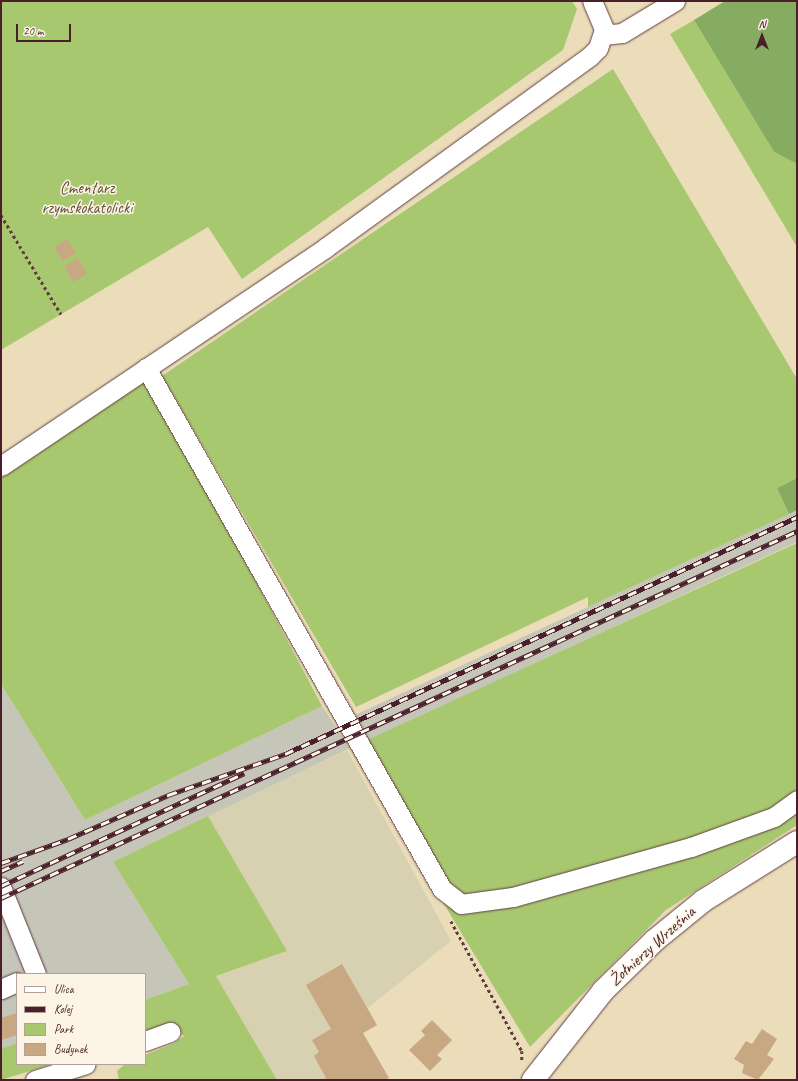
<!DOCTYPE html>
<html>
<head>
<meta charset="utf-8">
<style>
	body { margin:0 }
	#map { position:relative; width:798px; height:1081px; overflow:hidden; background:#ebddba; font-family:Caveat,sans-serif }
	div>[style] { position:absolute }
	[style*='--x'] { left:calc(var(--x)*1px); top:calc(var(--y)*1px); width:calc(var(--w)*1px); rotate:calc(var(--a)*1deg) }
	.built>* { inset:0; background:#d8d1b1 }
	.industrial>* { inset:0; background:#c5c5b8 }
	.green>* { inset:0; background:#a8c870 }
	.forest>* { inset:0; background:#86ac62 }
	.building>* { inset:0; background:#c8a882 }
	.path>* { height:2.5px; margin-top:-1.25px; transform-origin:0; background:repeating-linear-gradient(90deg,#623c40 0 3px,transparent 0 6px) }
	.roads { filter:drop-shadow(0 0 1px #623c40) drop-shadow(0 0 1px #623c40) }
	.minor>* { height:19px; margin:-9.5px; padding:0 9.5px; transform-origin:9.5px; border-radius:9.5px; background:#fff }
	.major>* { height:22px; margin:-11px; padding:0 11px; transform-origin:11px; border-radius:11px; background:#fff }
	.rail>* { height:4.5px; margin-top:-2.25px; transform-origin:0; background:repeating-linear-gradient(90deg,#fcf5e5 0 9px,#4a1f2b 0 18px); box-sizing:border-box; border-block:1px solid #4a1f2b }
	span { translate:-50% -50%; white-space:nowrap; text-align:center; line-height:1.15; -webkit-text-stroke:3px #fcf5e5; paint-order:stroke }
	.park-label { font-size:17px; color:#665240 }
	.street-label { font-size:17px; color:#4a1f2b }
	.frame { position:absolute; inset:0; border:2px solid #4a1f2b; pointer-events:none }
	.legend { position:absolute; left:16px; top:973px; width:130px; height:92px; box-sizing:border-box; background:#fcf5e5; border:1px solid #b59f9b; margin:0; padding:5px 7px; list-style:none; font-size:12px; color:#4a1f2b }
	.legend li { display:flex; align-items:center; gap:8px; height:20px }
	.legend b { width:20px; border:1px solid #b59f9b }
	.north { position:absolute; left:742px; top:16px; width:40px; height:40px; -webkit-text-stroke:3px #fcf5e5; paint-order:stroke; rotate:0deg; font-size:11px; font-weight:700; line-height:16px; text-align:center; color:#4a1f2b }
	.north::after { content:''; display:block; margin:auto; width:14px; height:18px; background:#4a1f2b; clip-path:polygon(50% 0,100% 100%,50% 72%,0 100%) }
	.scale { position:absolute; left:16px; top:24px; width:55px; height:18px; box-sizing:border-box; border:2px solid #4a1f2b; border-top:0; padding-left:5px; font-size:12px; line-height:14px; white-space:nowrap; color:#4a1f2b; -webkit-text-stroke:3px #fcf5e5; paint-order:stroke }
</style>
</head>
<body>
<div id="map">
	<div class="built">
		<i style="clip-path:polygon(347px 750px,451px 941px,368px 1008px,331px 1029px,360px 1080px,277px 1080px,216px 976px,287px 951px,208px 816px)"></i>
	</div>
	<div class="industrial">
		<i style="clip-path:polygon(797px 510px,797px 542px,368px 741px,355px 715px)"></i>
		<i style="clip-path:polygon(1px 684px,85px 820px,322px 706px,350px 748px,113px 862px,189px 984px,145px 1000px,145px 974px,17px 974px,17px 1043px,1px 1049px)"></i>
	</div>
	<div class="green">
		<i style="clip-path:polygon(1px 1px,572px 1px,577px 9px,563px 50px,242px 279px,208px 227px,1px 350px)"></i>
		<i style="clip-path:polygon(694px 20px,774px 152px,797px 164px,797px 247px,670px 34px)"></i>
		<i style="clip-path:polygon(613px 69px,797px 379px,797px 478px,777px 488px,789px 514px,588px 607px,588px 597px,356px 707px,162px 376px)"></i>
		<i style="clip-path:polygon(142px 377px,209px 493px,322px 706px,85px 820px,1px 684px,1px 476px)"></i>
		<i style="clip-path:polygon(797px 543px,797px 825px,666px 910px,530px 1047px,350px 748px)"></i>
		<i style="clip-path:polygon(208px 816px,287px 951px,216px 976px,277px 1080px,119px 1080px,117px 1071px,125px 1064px,145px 1064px,145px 1055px,175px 1043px,184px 1036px,169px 1026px,145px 1033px,145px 1000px,189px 984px,113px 862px)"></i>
		<i style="clip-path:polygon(17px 1043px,17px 1064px,52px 1064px,1px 1080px,1px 1049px)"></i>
	</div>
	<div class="forest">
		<i style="clip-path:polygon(725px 1px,795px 1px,797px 5px,797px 164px,774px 152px,694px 20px)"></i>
		<i style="clip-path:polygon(797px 478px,797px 510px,789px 514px,777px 488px)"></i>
	</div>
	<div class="building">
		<i style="clip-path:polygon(67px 239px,76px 253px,63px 261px,54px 247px)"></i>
		<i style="clip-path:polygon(78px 258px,87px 274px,73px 282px,64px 266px)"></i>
		<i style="clip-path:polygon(342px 964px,377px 1025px,363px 1033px,389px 1078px,385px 1080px,327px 1080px,314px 1056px,319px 1052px,312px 1040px,331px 1029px,306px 985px)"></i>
		<i style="clip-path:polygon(17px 1013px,17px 1035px,1px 1040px,1px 1018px)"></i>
		<i style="clip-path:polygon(432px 1020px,452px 1040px,437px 1055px,442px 1059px,430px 1071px,409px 1050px,425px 1035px,421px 1031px)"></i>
		<i style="clip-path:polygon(762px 1029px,777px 1039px,767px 1055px,774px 1059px,758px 1080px,742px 1073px,744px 1065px,734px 1059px,746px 1041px,752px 1044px)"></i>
	</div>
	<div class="path">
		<i style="--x:1;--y:215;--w:116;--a:58.8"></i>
		<i style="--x:451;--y:921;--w:148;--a:61.4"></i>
		<i style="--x:522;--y:1051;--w:10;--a:90"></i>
	</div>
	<div class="roads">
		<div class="minor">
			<i style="--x:603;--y:35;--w:19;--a:-6"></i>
			<i style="--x:622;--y:33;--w:62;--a:-31.1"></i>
			<i style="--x:146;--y:368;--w:599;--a:60.4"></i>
			<i style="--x:442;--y:889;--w:24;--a:38"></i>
			<i style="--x:461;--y:904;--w:52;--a:-7.7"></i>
			<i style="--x:513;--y:897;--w:185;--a:-15.7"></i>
			<i style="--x:691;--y:847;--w:88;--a:-19.9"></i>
			<i style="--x:774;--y:817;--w:29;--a:-36"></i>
			<i style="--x:1;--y:466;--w:391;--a:-33.9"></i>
			<i style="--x:325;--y:248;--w:327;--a:-35.9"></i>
			<i style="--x:590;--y:56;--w:11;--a:-45"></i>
			<i style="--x:598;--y:48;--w:20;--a:-72"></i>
			<i style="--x:604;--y:29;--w:30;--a:-113"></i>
			<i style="--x:1;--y:887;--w:94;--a:68.1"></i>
			<i style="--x:1;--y:989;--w:17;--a:-24"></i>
			<i style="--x:145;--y:1041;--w:27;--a:-20"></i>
			<i style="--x:35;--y:1080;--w:53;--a:-17.4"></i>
		</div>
		<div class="major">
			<i style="--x:533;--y:1080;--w:113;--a:-51.8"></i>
			<i style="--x:603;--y:991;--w:71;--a:-44.4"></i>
			<i style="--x:654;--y:941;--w:63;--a:-39.2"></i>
			<i style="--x:703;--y:901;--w:111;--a:-32.1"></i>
		</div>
	</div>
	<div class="rail">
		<i style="--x:1;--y:863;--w:71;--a:-19.7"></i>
		<i style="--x:68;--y:839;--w:109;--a:-23.7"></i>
		<i style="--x:168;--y:795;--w:124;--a:-19.3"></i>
		<i style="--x:285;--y:754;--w:564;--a:-24.84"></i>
		<i style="--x:1;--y:871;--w:24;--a:-24"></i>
		<i style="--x:1;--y:886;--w:268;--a:-24.9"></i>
		<i style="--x:1;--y:898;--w:877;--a:-24.75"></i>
	</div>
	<div class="park-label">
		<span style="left:87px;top:198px">Cmentarz<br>rzymskokatolicki</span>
	</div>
	<div class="street-label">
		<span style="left:652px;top:946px;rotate:-42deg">Żołnierzy Września</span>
	</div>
	<div class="frame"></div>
	<ul class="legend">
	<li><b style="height:5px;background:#fff"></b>Ulica</li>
	<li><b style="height:5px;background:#4a1f2b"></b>Kolej</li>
	<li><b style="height:11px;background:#a8c870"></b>Park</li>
	<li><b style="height:11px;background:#c8a882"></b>Budynek</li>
	</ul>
	<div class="north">N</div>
	<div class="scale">20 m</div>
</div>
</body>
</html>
